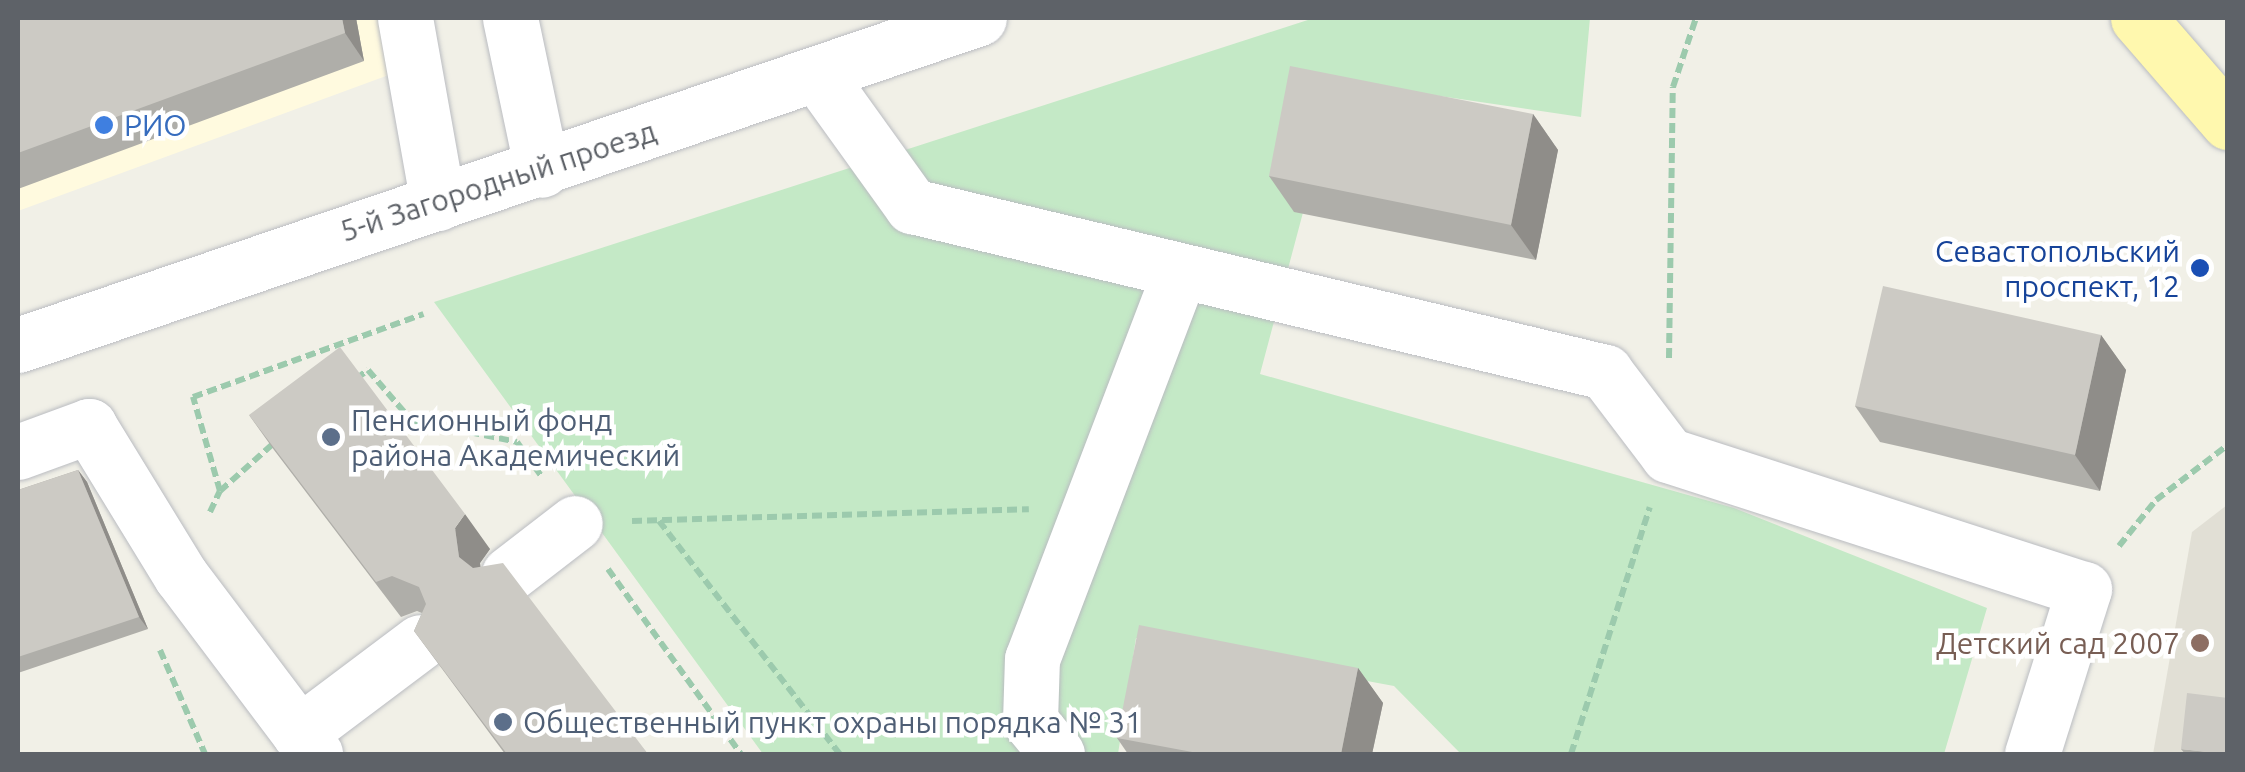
<!DOCTYPE html>
<html>
<head>
<meta charset="utf-8">
<style>
	body { margin:0 }
	#map { position:relative; width:2245px; height:772px; overflow:hidden; background:#f1f0e7; font-family:Ubuntu,sans-serif }
	div>[style] { position:absolute }
	[style*='--x'] { left:calc(var(--x)*1px); top:calc(var(--y)*1px); width:calc(var(--w)*1px); rotate:calc(var(--a)*1deg) }
	.commercial>* { inset:0; background:#fffadf }
	.education>* { inset:0; background:#e1dfd5 }
	.green>* { inset:0; background:#c4e9c6 }
	.path>* { height:6px; margin-top:-3px; transform-origin:0; background:repeating-linear-gradient(90deg,#9ccaad 0 10px,transparent 0 15px) }
	.roads { filter:drop-shadow(0 0 2px #babcc1) drop-shadow(0 0 2px #babcc1) }
	.minor>* { height:55px; margin:-27.5px; padding:0 27.5px; transform-origin:27.5px; border-radius:27.5px; background:#fff }
	.major>* { height:55px; margin:-27.5px; padding:0 27.5px; transform-origin:27.5px; border-radius:27.5px; background:#fff8ae }
	.wall>* { inset:0; background:#afaea9 }
	.shaded-wall>* { inset:0; background:#8f8d89 }
	.building>* { inset:0; background:#cccac4 }
	.dots>* { width:28px; height:28px; translate:-50% -50%; box-sizing:border-box; border:5px solid #fff; border-radius:50% }
	span { translate:-50% -50%; white-space:nowrap; text-align:center; line-height:1.15; -webkit-text-stroke:9px #fff; paint-order:stroke }
	.shop-label { font-size:30px; color:#366cbe }
	.left { translate:0 -50%; text-align:left }
	.street-label { font-size:30px; color:#5e6268 }
	.transit-label { font-size:30px; color:#164399 }
	.right { translate:-100% -50%; text-align:right }
	.service-label { font-size:30px; color:#4e5e75 }
	.education-label { font-size:30px; color:#785e54 }
	.frame { position:absolute; inset:0; border:20px solid #5e6268; pointer-events:none }
</style>
</head>
<body>
<div id="map">
	<div class="commercial">
		<i style="clip-path:polygon(18px 18px,428px 18px,435px 58px,18px 211px)"></i>
	</div>
	<div class="education">
		<i style="clip-path:polygon(2227px 505px,2227px 754px,2153px 754px,2192px 532px)"></i>
	</div>
	<div class="green">
		<i style="clip-path:polygon(1314px 18px,1590px 18px,1581px 117px,1338px 81px,1260px 374px,1734px 508px,1987px 608px,1944px 754px,1461px 754px,1394px 686px,1136px 638px,1118px 754px,763px 754px,434px 302px)"></i>
	</div>
	<div class="path">
		<i style="--x:1669;--y:358;--w:271;--a:-89.2"></i>
		<i style="--x:1673;--y:87;--w:73;--a:-71.6"></i>
		<i style="--x:356;--y:379;--w:15;--a:-37"></i>
		<i style="--x:368;--y:370;--w:66;--a:49.3"></i>
		<i style="--x:411;--y:420;--w:108;--a:11.7"></i>
		<i style="--x:517;--y:442;--w:43;--a:54.5"></i>
		<i style="--x:220;--y:491;--w:98;--a:-106"></i>
		<i style="--x:193;--y:397;--w:245;--a:-19.8"></i>
		<i style="--x:210;--y:512;--w:23;--a:-65"></i>
		<i style="--x:220;--y:491;--w:74;--a:-41.7"></i>
		<i style="--x:632;--y:521;--w:397;--a:-1.7"></i>
		<i style="--x:659;--y:521;--w:295;--a:52.2"></i>
		<i style="--x:2119;--y:546;--w:59;--a:-51.2"></i>
		<i style="--x:2156;--y:500;--w:91;--a:-37.4"></i>
		<i style="--x:608;--y:569;--w:228;--a:54.3"></i>
		<i style="--x:160;--y:650;--w:113;--a:66.6"></i>
		<i style="--x:1571;--y:754;--w:259;--a:-72.3"></i>
	</div>
	<div class="roads">
		<div class="minor">
			<i style="--x:405;--y:18;--w:188;--a:79.9"></i>
			<i style="--x:510;--y:18;--w:155;--a:78.1"></i>
			<i style="--x:817;--y:74;--w:163;--a:54.3"></i>
			<i style="--x:912;--y:206;--w:713;--a:13.47"></i>
			<i style="--x:1605;--y:372;--w:104;--a:52.8"></i>
			<i style="--x:1668;--y:455;--w:437;--a:17.9"></i>
			<i style="--x:2084;--y:589;--w:173;--a:107.5"></i>
			<i style="--x:18;--y:345;--w:1015;--a:-18.79"></i>
			<i style="--x:18;--y:452;--w:76;--a:-20.1"></i>
			<i style="--x:89;--y:426;--w:176;--a:58.5"></i>
			<i style="--x:181;--y:576;--w:223;--a:53"></i>
			<i style="--x:509;--y:574;--w:83;--a:-37.7"></i>
			<i style="--x:299;--y:733;--w:151;--a:-36.9"></i>
			<i style="--x:1057;--y:754;--w:43;--a:-129.3"></i>
			<i style="--x:1030;--y:721;--w:62;--a:-88.2"></i>
			<i style="--x:1032;--y:659;--w:415;--a:-69.1"></i>
		</div>
		<div class="major">
			<i style="--x:2138;--y:18;--w:138;--a:49.1"></i>
		</div>
	</div>
	<div class="wall">
		<i style="clip-path:polygon(18px 18px,356px 18px,364px 61px,18px 189px)"></i>
		<i style="clip-path:polygon(1533px 114px,1558px 150px,1536px 260px,1294px 212px,1269px 176px)"></i>
		<i style="clip-path:polygon(2101px 335px,2126px 370px,2100px 491px,1880px 442px,1855px 406px)"></i>
		<i style="clip-path:polygon(249px 415px,490px 549px,480px 563px,480px 567px,648px 754px,505px 754px,414px 631px,422px 613px,417px 611px,401px 617px,274px 450px)"></i>
		<i style="clip-path:polygon(78px 470px,87px 482px,148px 629px,18px 673px,18px 490px)"></i>
		<i style="clip-path:polygon(1358px 668px,1383px 703px,1372px 754px,1128px 754px,1117px 738px)"></i>
		<i style="clip-path:polygon(2181px 749px,2228px 754px,2185px 754px)"></i>
	</div>
	<div class="shaded-wall">
		<i style="clip-path:polygon(342px 18px,356px 18px,364px 61px,345px 33px)"></i>
		<i style="clip-path:polygon(1533px 114px,1558px 150px,1536px 260px,1511px 225px)"></i>
		<i style="clip-path:polygon(2101px 335px,2126px 370px,2100px 491px,2075px 455px)"></i>
		<i style="clip-path:polygon(78px 470px,87px 482px,148px 629px,139px 617px)"></i>
		<i style="clip-path:polygon(465px 514px,490px 549px,480px 563px,484px 592px,459px 557px,455px 528px)"></i>
		<i style="clip-path:polygon(1358px 668px,1383px 703px,1372px 754px,1341px 754px)"></i>
	</div>
	<div class="building">
		<i style="clip-path:polygon(18px 18px,342px 18px,345px 33px,18px 153px)"></i>
		<i style="clip-path:polygon(1290px 66px,1533px 114px,1511px 225px,1269px 176px)"></i>
		<i style="clip-path:polygon(1883px 286px,2101px 335px,2075px 455px,1855px 406px)"></i>
		<i style="clip-path:polygon(340px 347px,465px 514px,455px 528px,459px 557px,473px 568px,503px 563px,648px 754px,507px 754px,414px 631px,426px 604px,419px 587px,392px 576px,376px 582px,249px 415px)"></i>
		<i style="clip-path:polygon(78px 470px,139px 617px,18px 657px,18px 490px)"></i>
		<i style="clip-path:polygon(1139px 625px,1358px 668px,1341px 754px,1203px 754px,1117px 738px)"></i>
		<i style="clip-path:polygon(2187px 693px,2228px 698px,2228px 754px,2214px 754px,2214px 753px,2181px 749px)"></i>
	</div>
	<div class="dots">
		<i style="left:104px;top:125px;background:#3f7fe0"></i>
		<i style="left:2200px;top:268px;background:#1a4fb4"></i>
		<i style="left:331px;top:437px;background:#5c6f8a"></i>
		<i style="left:2200px;top:643px;background:#8d6e63"></i>
		<i style="left:503px;top:722px;background:#5c6f8a"></i>
	</div>
	<div class="shop-label">
		<span class="left" style="left:124px;top:125px">РИО</span>
	</div>
	<div class="street-label">
		<span style="left:498px;top:181px;rotate:-18deg">5-й Загородный проезд</span>
	</div>
	<div class="transit-label">
		<span class="right" style="left:2180px;top:268px">Севастопольский<br>проспект, 12</span>
	</div>
	<div class="service-label">
		<span class="left" style="left:351px;top:437px">Пенсионный фонд<br>района Академический</span>
		<span class="left" style="left:523px;top:722px">Общественный пункт охраны порядка № 31</span>
	</div>
	<div class="education-label">
		<span class="right" style="left:2180px;top:643px">Детский сад 2007</span>
	</div>
	<div class="frame"></div>
</div>
</body>
</html>
